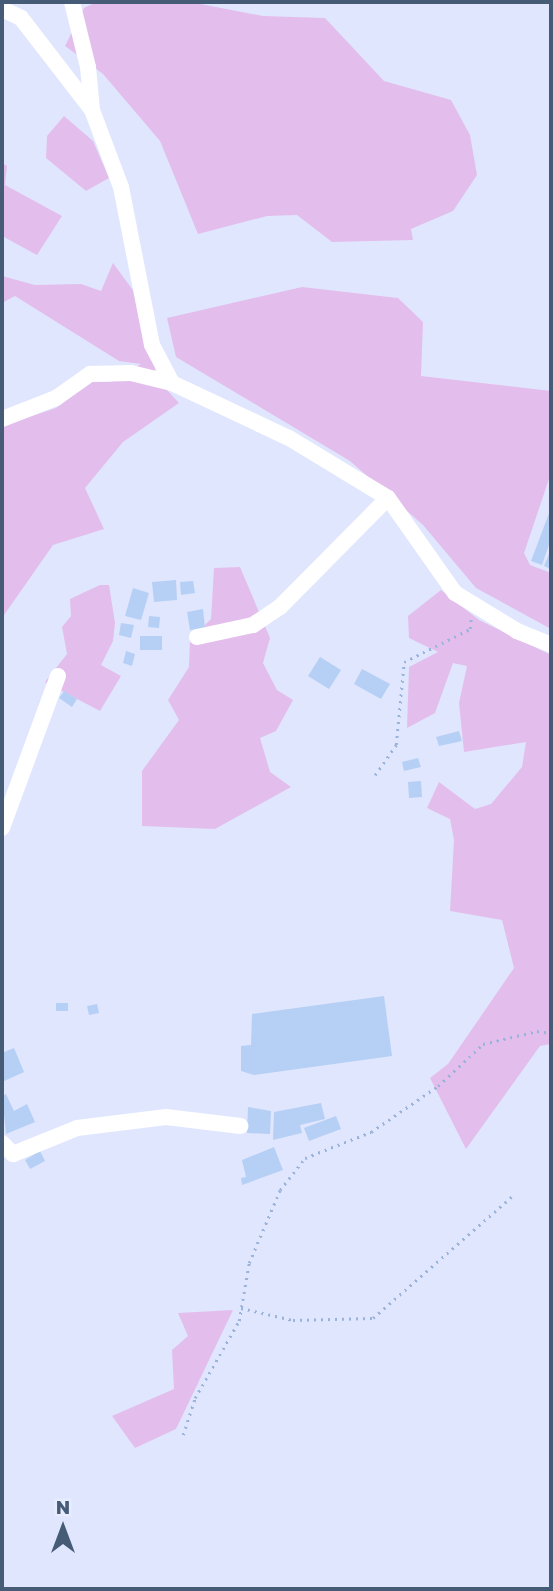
<!DOCTYPE html>
<html>
<head>
<meta charset="utf-8">
<style>
	body { margin:0 }
	#map { position:relative; width:553px; height:1591px; overflow:hidden; background:#e0e6fe; font-family:"Golos Text",sans-serif }
	div>[style] { position:absolute }
	[style*='--x'] { left:calc(var(--x)*1px); top:calc(var(--y)*1px); width:calc(var(--w)*1px); rotate:calc(var(--a)*1deg) }
	.green>* { inset:0; background:#e3beec }
	.building>* { inset:0; background:#b6cff5 }
	.path>* { height:2.5px; margin-top:-1.25px; transform-origin:0; background:repeating-linear-gradient(90deg,#9ab3d9 0 2px,transparent 0 7px) }
	.minor>* { height:16px; margin:-8px; padding:0 8px; transform-origin:8px; border-radius:8px; background:#fff }
	span { translate:-50% -50%; white-space:nowrap; text-align:center; line-height:1.15; -webkit-text-stroke:5px #e8ecff; paint-order:stroke }
	.frame { position:absolute; inset:0; border:4px solid #465b76; pointer-events:none }
	.north { position:absolute; left:28px; top:1493px; width:70px; height:70px; -webkit-text-stroke:5px #e8ecff; paint-order:stroke; rotate:0deg; font-size:19px; font-weight:700; line-height:28px; text-align:center; color:#465b76 }
	.north::after { content:''; display:block; margin:auto; width:24px; height:32px; background:#465b76; clip-path:polygon(50% 0,100% 100%,50% 72%,0 100%) }
</style>
</head>
<body>
<div id="map">
	<div class="green">
		<i style="clip-path:polygon(96px 2px,190px 2px,263px 16px,325px 18px,384px 81px,451px 100px,470px 135px,477px 175px,453px 211px,411px 229px,413px 240px,332px 242px,297px 215px,267px 216px,198px 234px,160px 141px,103px 74px,65px 46px,84px 8px)"></i>
		<i style="clip-path:polygon(64px 116px,93px 141px,109px 178px,86px 191px,46px 158px,47px 136px)"></i>
		<i style="clip-path:polygon(2px 163px,7px 166px,5px 185px,62px 216px,37px 255px,2px 236px)"></i>
		<i style="clip-path:polygon(113px 263px,135px 293px,158px 365px,152px 374px,179px 403px,123px 442px,85px 488px,104px 529px,53px 545px,2px 618px,2px 426px,56px 408px,91px 382px,111px 382px,141px 364px,119px 361px,15px 296px,2px 303px,2px 276px,35px 285px,81px 284px,101px 291px)"></i>
		<i style="clip-path:polygon(302px 287px,398px 298px,423px 322px,421px 376px,551px 391px,551px 473px,524px 553px,530px 565px,551px 573px,551px 629px,476px 588px,423px 525px,350px 461px,176px 357px,167px 318px)"></i>
		<i style="clip-path:polygon(240px 567px,270px 638px,263px 663px,277px 690px,293px 700px,276px 731px,260px 738px,270px 772px,291px 787px,215px 829px,142px 826px,142px 771px,179px 720px,168px 700px,189px 667px,190px 640px,211px 619px,214px 568px)"></i>
		<i style="clip-path:polygon(100px 585px,109px 585px,115px 623px,113px 641px,101px 665px,121px 676px,100px 711px,45px 682px,67px 654px,62px 627px,71px 616px,70px 599px)"></i>
		<i style="clip-path:polygon(441px 590px,479px 620px,551px 655px,551px 1044px,540px 1046px,466px 1149px,430px 1078px,448px 1064px,514px 968px,502px 920px,450px 911px,454px 840px,450px 819px,427px 808px,439px 782px,475px 809px,491px 804px,522px 767px,526px 742px,464px 752px,459px 703px,467px 666px,453px 663px,435px 713px,407px 728px,409px 667px,438px 652px,409px 638px,408px 616px)"></i>
		<i style="clip-path:polygon(233px 1310px,176px 1429px,135px 1448px,112px 1416px,174px 1389px,172px 1350px,188px 1336px,178px 1313px)"></i>
	</div>
	<div class="building">
		<i style="clip-path:polygon(551px 508px,551px 539px,542px 565px,531px 561px)"></i>
		<i style="clip-path:polygon(551px 549px,551px 569px,544px 566px)"></i>
		<i style="clip-path:polygon(176px 580px,177px 600px,154px 602px,152px 582px)"></i>
		<i style="clip-path:polygon(193px 581px,195px 593px,181px 595px,180px 582px)"></i>
		<i style="clip-path:polygon(133px 588px,149px 593px,141px 620px,125px 616px)"></i>
		<i style="clip-path:polygon(203px 609px,205px 628px,190px 630px,187px 612px)"></i>
		<i style="clip-path:polygon(149px 616px,160px 617px,159px 628px,148px 627px)"></i>
		<i style="clip-path:polygon(121px 623px,134px 625px,131px 638px,119px 635px)"></i>
		<i style="clip-path:polygon(140px 636px,162px 636px,162px 650px,140px 650px)"></i>
		<i style="clip-path:polygon(126px 651px,135px 654px,132px 666px,123px 663px)"></i>
		<i style="clip-path:polygon(320px 657px,341px 670px,329px 689px,308px 676px)"></i>
		<i style="clip-path:polygon(362px 669px,390px 684px,381px 699px,354px 684px)"></i>
		<i style="clip-path:polygon(64px 691px,77px 699px,72px 707px,59px 698px)"></i>
		<i style="clip-path:polygon(459px 731px,462px 741px,439px 746px,436px 737px)"></i>
		<i style="clip-path:polygon(418px 758px,421px 767px,404px 771px,402px 762px)"></i>
		<i style="clip-path:polygon(421px 781px,422px 797px,409px 798px,408px 782px)"></i>
		<i style="clip-path:polygon(384px 996px,392px 1056px,254px 1075px,241px 1071px,241px 1046px,251px 1045px,252px 1014px)"></i>
		<i style="clip-path:polygon(56px 1003px,68px 1003px,68px 1011px,56px 1011px)"></i>
		<i style="clip-path:polygon(97px 1004px,99px 1013px,89px 1015px,87px 1006px)"></i>
		<i style="clip-path:polygon(14px 1048px,24px 1072px,2px 1082px,2px 1053px)"></i>
		<i style="clip-path:polygon(6px 1094px,14px 1111px,27px 1104px,35px 1122px,6px 1134px,2px 1096px)"></i>
		<i style="clip-path:polygon(321px 1103px,325px 1119px,300px 1125px,302px 1133px,273px 1140px,274px 1112px)"></i>
		<i style="clip-path:polygon(248px 1107px,271px 1111px,270px 1134px,247px 1133px)"></i>
		<i style="clip-path:polygon(336px 1116px,341px 1129px,309px 1141px,304px 1128px)"></i>
		<i style="clip-path:polygon(274px 1147px,283px 1170px,242px 1185px,241px 1178px,246px 1177px,242px 1160px)"></i>
		<i style="clip-path:polygon(40px 1151px,45px 1161px,30px 1169px,25px 1160px)"></i>
	</div>
	<div class="path">
		<i style="--x:375;--y:775;--w:37;--a:-55"></i>
		<i style="--x:396;--y:745;--w:83;--a:-84.5"></i>
		<i style="--x:404;--y:662;--w:74;--a:-26.6"></i>
		<i style="--x:470;--y:629;--w:11;--a:-85"></i>
		<i style="--x:241;--y:1308;--w:53;--a:13"></i>
		<i style="--x:293;--y:1320;--w:80;--a:-1.4"></i>
		<i style="--x:373;--y:1318;--w:184;--a:-41.2"></i>
		<i style="--x:183;--y:1435;--w:39;--a:-72"></i>
		<i style="--x:195;--y:1398;--w:89;--a:-60.3"></i>
		<i style="--x:239;--y:1321;--w:59;--a:-80.2"></i>
		<i style="--x:249;--y:1263;--w:79;--a:-67"></i>
		<i style="--x:280;--y:1190;--w:41;--a:-52"></i>
		<i style="--x:305;--y:1158;--w:71;--a:-21.5"></i>
		<i style="--x:371;--y:1132;--w:81;--a:-34.5"></i>
		<i style="--x:438;--y:1086;--w:62;--a:-43"></i>
		<i style="--x:483;--y:1044;--w:56;--a:-13.5"></i>
		<i style="--x:537;--y:1031;--w:14;--a:8"></i>
	</div>
	<div class="minor">
		<i style="--x:72;--y:2;--w:67;--a:76.2"></i>
		<i style="--x:88;--y:67;--w:43;--a:84.7"></i>
		<i style="--x:2;--y:9;--w:21;--a:25"></i>
		<i style="--x:21;--y:18;--w:116;--a:52.3"></i>
		<i style="--x:92;--y:110;--w:82;--a:69.4"></i>
		<i style="--x:121;--y:187;--w:161;--a:78.9"></i>
		<i style="--x:152;--y:345;--w:43;--a:62.2"></i>
		<i style="--x:172;--y:383;--w:129;--a:25.2"></i>
		<i style="--x:289;--y:438;--w:116;--a:31.2"></i>
		<i style="--x:388;--y:498;--w:116;--a:54.8"></i>
		<i style="--x:455;--y:593;--w:73;--a:31.5"></i>
		<i style="--x:517;--y:631;--w:37;--a:22"></i>
		<i style="--x:2;--y:419;--w:58;--a:-21.3"></i>
		<i style="--x:56;--y:398;--w:42;--a:-35.2"></i>
		<i style="--x:90;--y:374;--w:41;--a:-1.4"></i>
		<i style="--x:131;--y:373;--w:42;--a:13.7"></i>
		<i style="--x:197;--y:637;--w:57;--a:-12.1"></i>
		<i style="--x:253;--y:625;--w:32;--a:-34"></i>
		<i style="--x:280;--y:607;--w:153;--a:-45.3"></i>
		<i style="--x:2;--y:828;--w:162;--a:-69.8"></i>
		<i style="--x:2;--y:1143;--w:16;--a:45"></i>
		<i style="--x:13;--y:1154;--w:69;--a:-22.1"></i>
		<i style="--x:77;--y:1128;--w:90;--a:-7"></i>
		<i style="--x:166;--y:1117;--w:75;--a:6.9"></i>
	</div>
	<div class="frame"></div>
	<div class="north">N</div>
</div>
</body>
</html>
